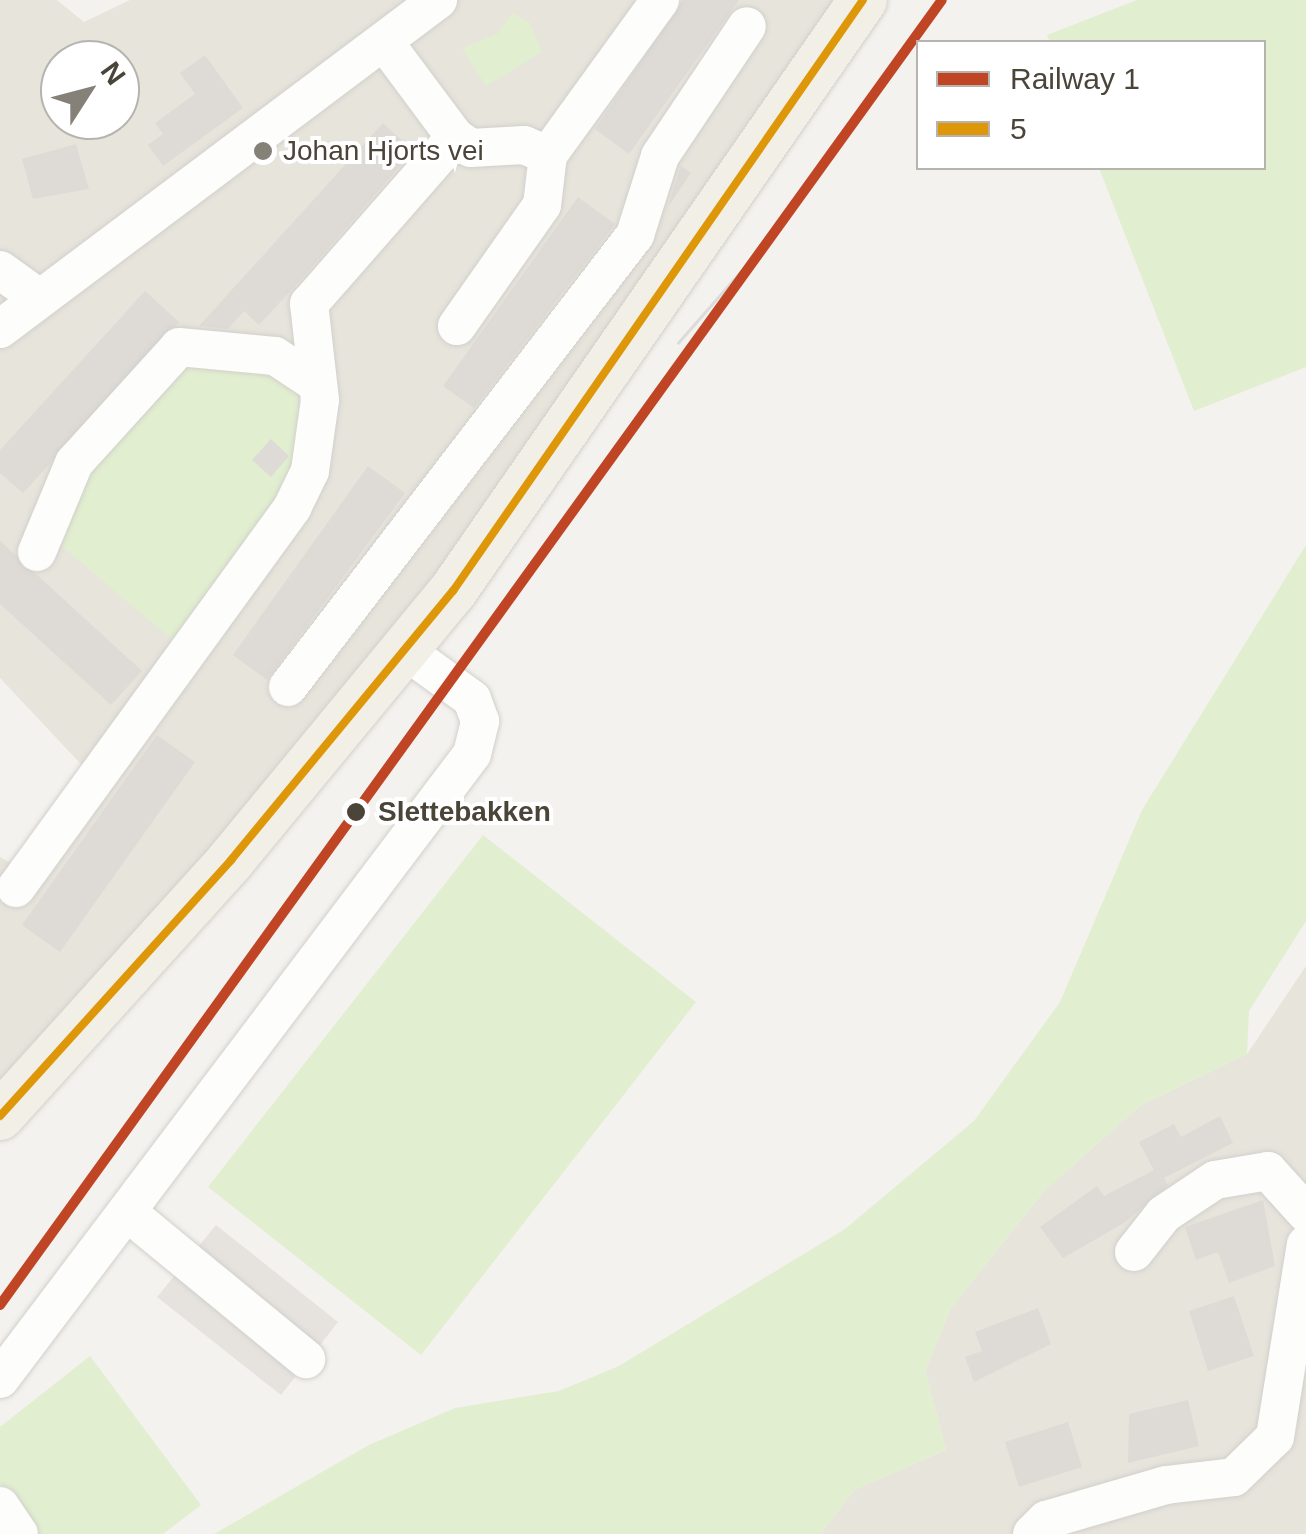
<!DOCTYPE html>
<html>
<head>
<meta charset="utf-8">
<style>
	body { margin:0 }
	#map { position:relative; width:1306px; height:1534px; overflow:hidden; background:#f4f2ee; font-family:Arial,sans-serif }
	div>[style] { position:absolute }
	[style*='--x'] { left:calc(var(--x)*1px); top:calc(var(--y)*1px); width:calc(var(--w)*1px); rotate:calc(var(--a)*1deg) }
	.residential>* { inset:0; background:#e7e4dc }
	.green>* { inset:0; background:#e1eecf }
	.parking>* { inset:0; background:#e6e3df }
	.building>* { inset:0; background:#dedbd6 }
	.roads { filter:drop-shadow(0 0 2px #d2d0cb) drop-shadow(0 0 2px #d2d0cb) }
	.minor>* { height:38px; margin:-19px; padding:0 19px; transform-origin:19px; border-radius:19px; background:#fdfdfc }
	.major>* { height:48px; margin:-24px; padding:0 24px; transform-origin:24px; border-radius:24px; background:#f2efe6 }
	.tram>* { height:2.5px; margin:-1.25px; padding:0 1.25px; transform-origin:1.25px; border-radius:1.25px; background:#dbdbda }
	.bus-1>* { height:8px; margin:-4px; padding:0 4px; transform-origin:4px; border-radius:4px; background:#dd9709 }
	.rail-1>* { height:10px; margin:-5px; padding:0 5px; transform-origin:5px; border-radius:5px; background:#bf4525 }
	.dots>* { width:28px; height:28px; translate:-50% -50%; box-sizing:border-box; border:5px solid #fff; border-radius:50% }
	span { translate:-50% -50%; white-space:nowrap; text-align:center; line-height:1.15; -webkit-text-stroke:8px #fff; paint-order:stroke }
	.poi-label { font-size:28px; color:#4b4439 }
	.left { translate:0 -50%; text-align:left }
	.stop-label { font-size:28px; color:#4b4439; font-weight:700 }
	.legend { position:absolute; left:916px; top:40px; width:350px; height:130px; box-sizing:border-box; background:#fff; border:2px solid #b7b4b0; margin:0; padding:12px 18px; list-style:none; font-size:30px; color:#4b4439 }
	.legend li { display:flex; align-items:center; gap:20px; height:50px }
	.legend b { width:50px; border:2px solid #b7b4b0 }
	.north { position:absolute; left:40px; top:40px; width:100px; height:100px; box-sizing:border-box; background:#fff; border:2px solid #b7b4b0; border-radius:50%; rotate:54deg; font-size:28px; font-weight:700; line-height:40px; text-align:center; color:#4b4439 }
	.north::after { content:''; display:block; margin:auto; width:35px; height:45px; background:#868178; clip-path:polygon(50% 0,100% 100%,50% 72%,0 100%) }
</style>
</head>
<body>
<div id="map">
	<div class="residential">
		<i style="clip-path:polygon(evenodd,0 0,57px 0,84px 22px,130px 0,854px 0,328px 753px,0 1115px,0 857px,31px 874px,109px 794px,0 678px,0 0,60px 60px,120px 60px,120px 120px,60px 120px,60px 60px)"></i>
		<i style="clip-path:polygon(1306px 966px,1306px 1534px,821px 1534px,854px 1490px,946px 1450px,925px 1371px,951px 1308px,1044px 1191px,1141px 1105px,1247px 1054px)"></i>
	</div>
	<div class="green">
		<i style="clip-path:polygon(1137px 0,1306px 0,1306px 367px,1194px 411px,1099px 168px,1264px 168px,1264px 42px,1050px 42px,1047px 35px)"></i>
		<i style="clip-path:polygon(513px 13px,530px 23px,542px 52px,486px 86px,462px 48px,497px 34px)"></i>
		<i style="clip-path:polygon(184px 358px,281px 372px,298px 396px,300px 460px,176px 643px,43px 530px)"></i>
		<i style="clip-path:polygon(1306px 545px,1306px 921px,1249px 1011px,1247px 1054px,1141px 1105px,1044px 1191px,951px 1308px,925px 1371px,946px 1450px,854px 1490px,821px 1534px,214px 1534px,369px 1445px,455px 1408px,559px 1391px,619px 1366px,845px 1229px,974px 1121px,1060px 1002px,1142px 810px)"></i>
		<i style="clip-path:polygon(483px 835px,696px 1002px,421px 1355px,208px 1187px)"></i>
		<i style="clip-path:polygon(90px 1356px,201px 1505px,163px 1534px,35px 1534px,0 1484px,0 1427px)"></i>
	</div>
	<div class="parking">
		<i style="clip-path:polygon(216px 1225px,338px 1322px,281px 1395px,157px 1297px)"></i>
	</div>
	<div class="building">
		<i style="clip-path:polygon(739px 0,629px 154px,595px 129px,683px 0)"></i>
		<i style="clip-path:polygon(205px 55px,243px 108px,163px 166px,148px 145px,163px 134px,155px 123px,195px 94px,180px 73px)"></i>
		<i style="clip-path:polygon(383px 123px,413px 151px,296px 285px,259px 325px,244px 311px,228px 329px,199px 326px)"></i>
		<i style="clip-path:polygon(76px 144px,89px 189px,33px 199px,22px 159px)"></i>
		<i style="clip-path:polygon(681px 166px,691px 173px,670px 204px,669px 203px)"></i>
		<i style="clip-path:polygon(578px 197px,615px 224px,474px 408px,443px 386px)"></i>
		<i style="clip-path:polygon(145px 291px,179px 322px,23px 493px,0 473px,0 450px)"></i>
		<i style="clip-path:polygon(271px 439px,289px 456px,271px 477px,252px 460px)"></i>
		<i style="clip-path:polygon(368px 466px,405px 493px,267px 680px,233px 655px)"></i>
		<i style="clip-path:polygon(0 541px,142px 671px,111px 705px,0 604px)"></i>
		<i style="clip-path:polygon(157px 735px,195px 762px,60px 952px,22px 925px)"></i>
		<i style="clip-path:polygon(1220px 1116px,1233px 1143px,1164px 1178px,1168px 1185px,1124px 1223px,1063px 1258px,1040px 1227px,1097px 1186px,1104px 1196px,1154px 1170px,1139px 1142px,1174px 1124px,1181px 1137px)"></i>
		<i style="clip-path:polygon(1263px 1200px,1275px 1266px,1229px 1283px,1218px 1252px,1196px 1260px,1185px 1227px)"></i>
		<i style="clip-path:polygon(1234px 1296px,1254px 1356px,1208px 1371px,1189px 1311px)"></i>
		<i style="clip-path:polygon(1038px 1308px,1051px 1344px,974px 1382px,965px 1357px,982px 1351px,975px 1332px)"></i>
		<i style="clip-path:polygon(1188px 1400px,1199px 1446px,1128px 1463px,1129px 1414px)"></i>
		<i style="clip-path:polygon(1068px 1422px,1082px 1467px,1019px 1487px,1005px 1442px)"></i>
	</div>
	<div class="roads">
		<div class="minor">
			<i style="--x:385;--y:43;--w:117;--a:53.3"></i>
			<i style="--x:455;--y:137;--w:19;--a:35"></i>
			<i style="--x:471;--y:148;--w:53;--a:-3.2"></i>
			<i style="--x:524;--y:145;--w:26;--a:23"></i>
			<i style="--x:548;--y:155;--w:50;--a:96.8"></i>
			<i style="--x:542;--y:205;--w:148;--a:125.1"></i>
			<i style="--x:548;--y:155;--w:191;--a:-54.1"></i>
			<i style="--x:0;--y:270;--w:48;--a:35.7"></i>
			<i style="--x:0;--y:329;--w:548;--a:-36.91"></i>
			<i style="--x:37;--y:552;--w:96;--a:-67.4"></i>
			<i style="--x:74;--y:463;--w:156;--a:-47.8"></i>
			<i style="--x:179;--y:347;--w:96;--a:5.4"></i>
			<i style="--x:275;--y:356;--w:49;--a:33.4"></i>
			<i style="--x:288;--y:687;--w:570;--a:-52.49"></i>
			<i style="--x:635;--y:235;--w:83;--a:-72.4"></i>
			<i style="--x:660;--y:156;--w:156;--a:-56.2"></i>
			<i style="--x:16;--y:888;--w:470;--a:-54"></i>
			<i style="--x:292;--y:508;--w:41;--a:-64.1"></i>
			<i style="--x:310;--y:471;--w:72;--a:-82"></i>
			<i style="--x:320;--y:400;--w:97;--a:-96.5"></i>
			<i style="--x:309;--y:304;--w:222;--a:-48.8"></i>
			<i style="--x:127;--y:1212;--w:232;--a:39.4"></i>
			<i style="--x:1134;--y:1252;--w:48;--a:-51.7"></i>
			<i style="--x:1164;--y:1214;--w:61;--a:-33.7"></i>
			<i style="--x:1215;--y:1180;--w:54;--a:-9.6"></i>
			<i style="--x:1268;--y:1171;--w:57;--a:47.9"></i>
			<i style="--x:0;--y:1379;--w:783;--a:-52.94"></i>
			<i style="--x:472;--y:754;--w:34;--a:-76"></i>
			<i style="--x:480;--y:721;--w:23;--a:-110"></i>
			<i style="--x:472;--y:699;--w:82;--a:-144"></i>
			<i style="--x:0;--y:1506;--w:34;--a:56"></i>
			<i style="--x:1032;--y:1534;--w:20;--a:-45"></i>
			<i style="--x:1046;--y:1520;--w:125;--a:-16.3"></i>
			<i style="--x:1166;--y:1485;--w:68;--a:-6.7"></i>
			<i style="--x:1234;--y:1477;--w:57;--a:-44.3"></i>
			<i style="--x:1275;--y:1437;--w:195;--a:-80.9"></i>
		</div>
		<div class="major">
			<i style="--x:0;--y:1116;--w:345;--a:-47.9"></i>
			<i style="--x:231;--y:860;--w:349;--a:-50.5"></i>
			<i style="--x:453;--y:591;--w:719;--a:-55.25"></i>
		</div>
	</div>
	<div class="tram">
		<i style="--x:678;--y:343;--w:149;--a:-48.8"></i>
	</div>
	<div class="bus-1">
		<i style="--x:0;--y:1116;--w:345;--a:-47.9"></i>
		<i style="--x:231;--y:860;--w:349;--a:-50.5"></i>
		<i style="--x:453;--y:591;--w:719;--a:-55.25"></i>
	</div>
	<div class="rail-1">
		<i style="--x:0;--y:1305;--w:1609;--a:-54.18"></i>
	</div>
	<div class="dots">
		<i style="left:263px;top:151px;background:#868178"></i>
		<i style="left:356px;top:812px;background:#4b4439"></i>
	</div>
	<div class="poi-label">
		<span class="left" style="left:283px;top:151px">Johan Hjorts vei</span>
	</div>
	<div class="stop-label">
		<span class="left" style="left:378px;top:812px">Slettebakken</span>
	</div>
	<ul class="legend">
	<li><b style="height:12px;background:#bf4525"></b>Railway 1</li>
	<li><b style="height:12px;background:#dd9709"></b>5</li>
	</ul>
	<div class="north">N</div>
</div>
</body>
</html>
